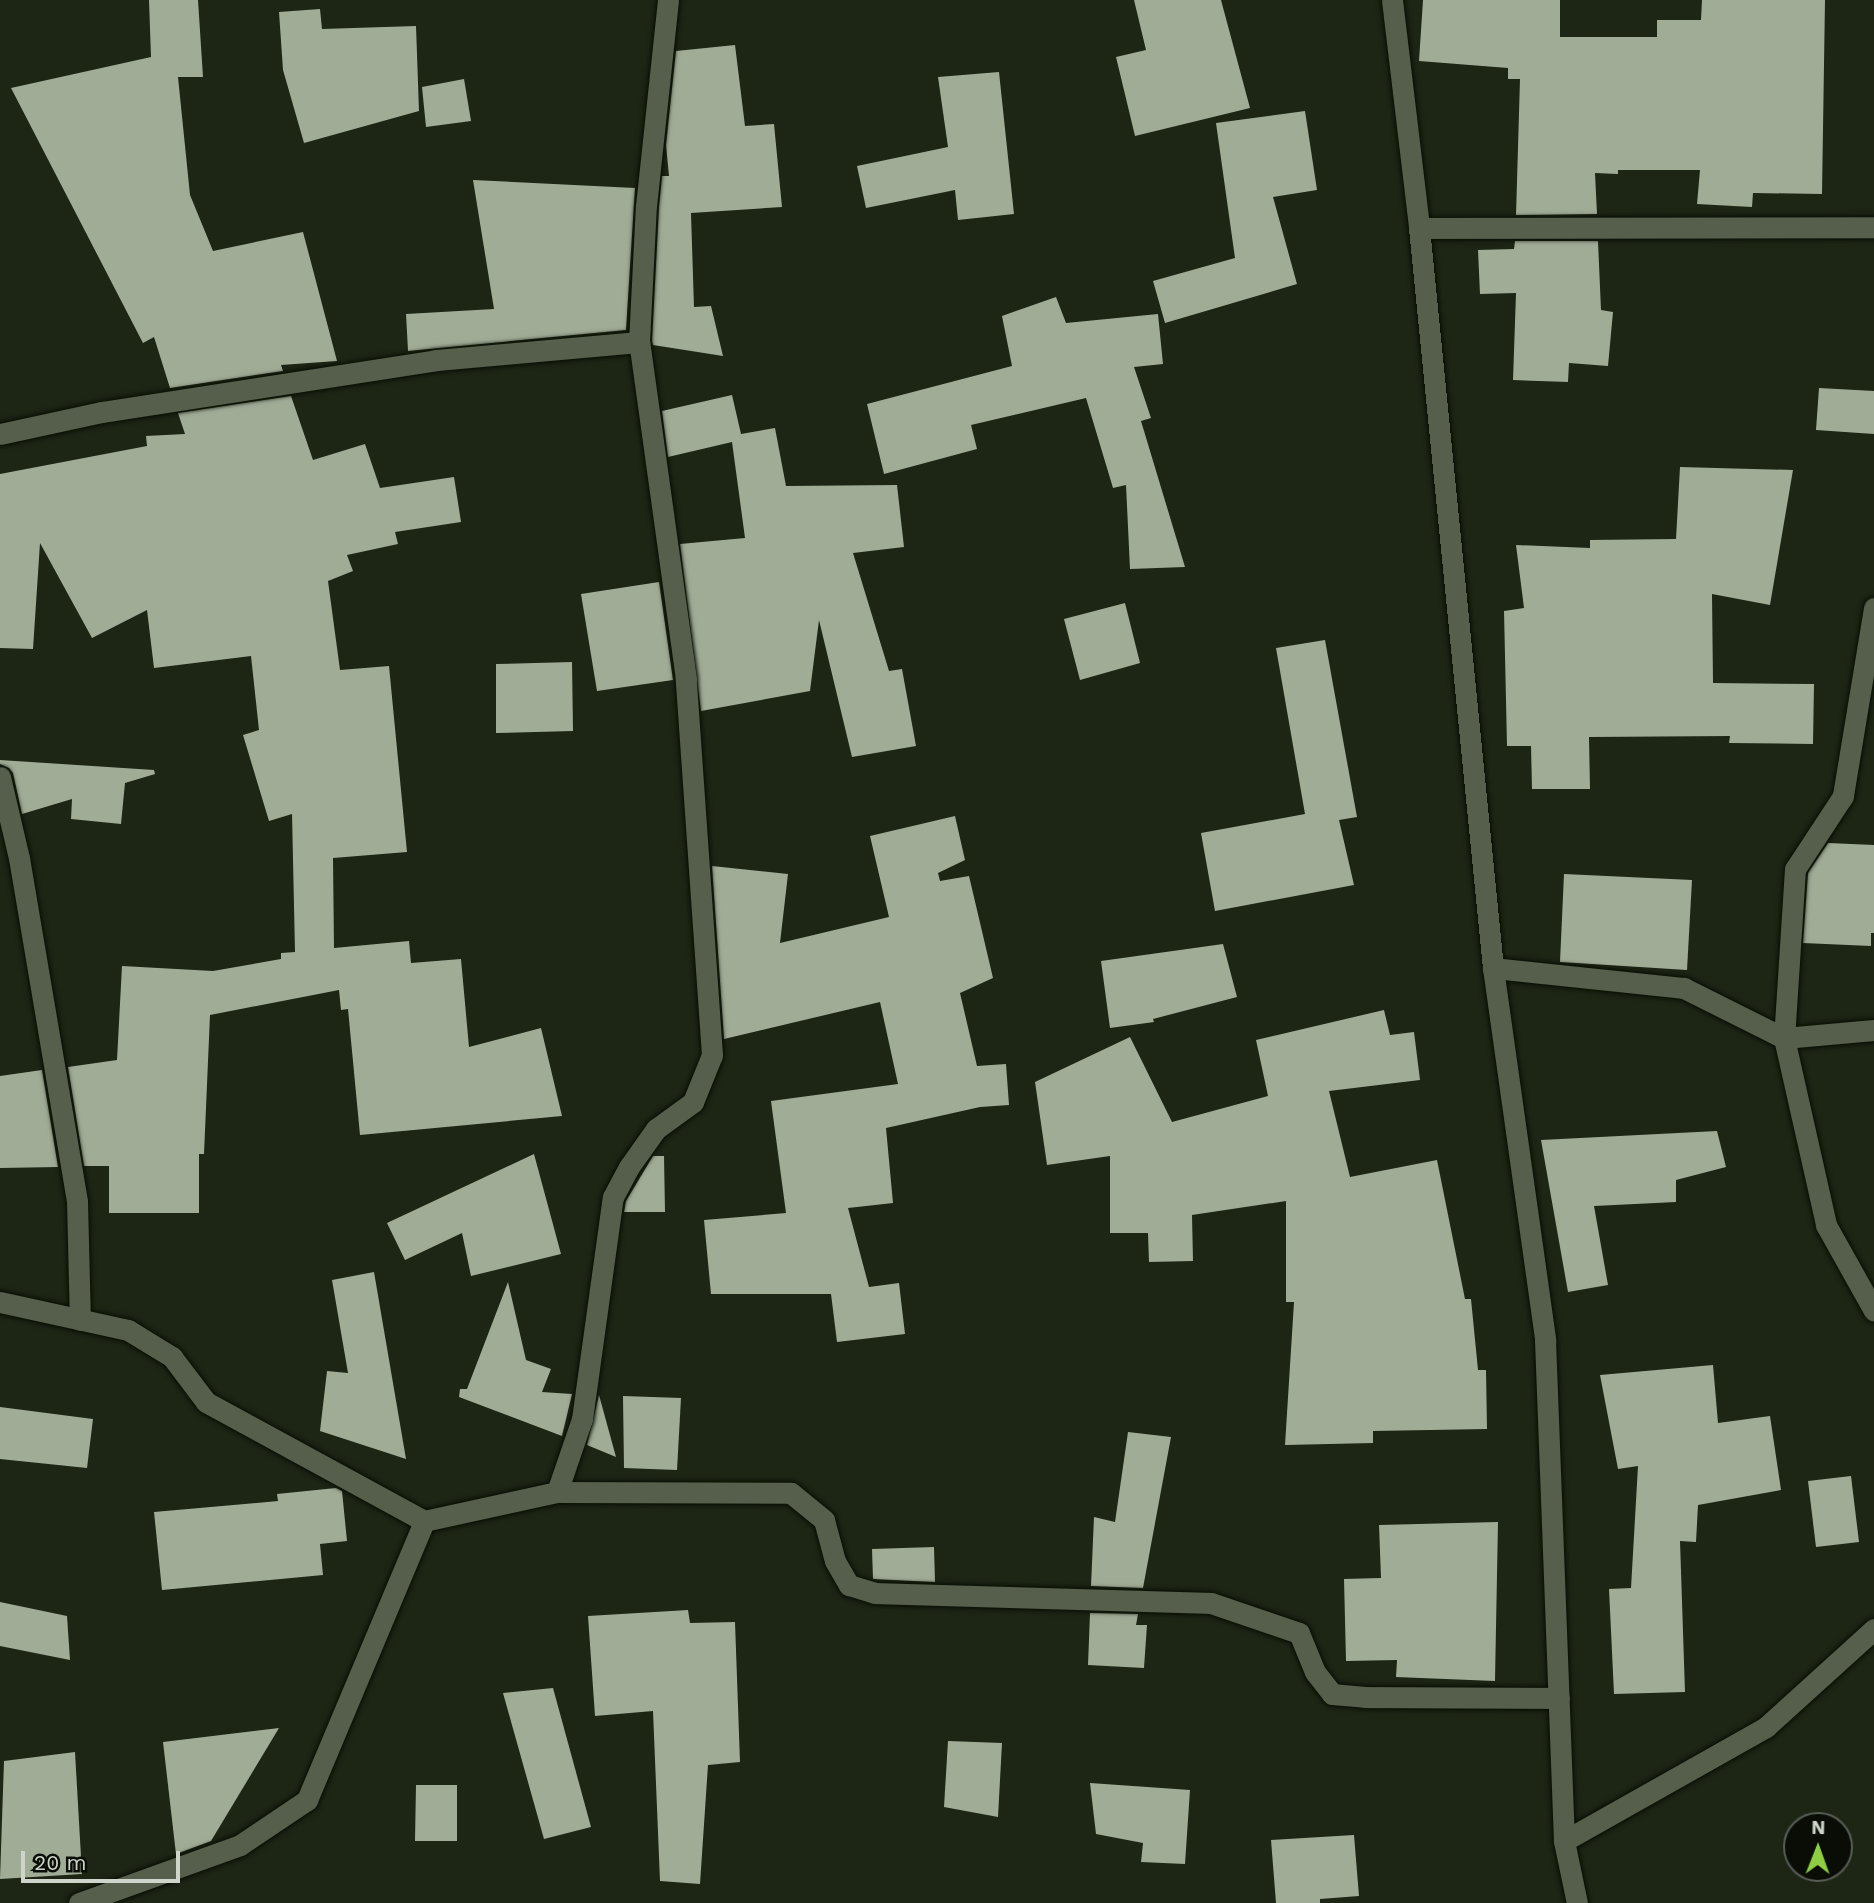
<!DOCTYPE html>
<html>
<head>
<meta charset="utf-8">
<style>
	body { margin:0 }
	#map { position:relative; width:1874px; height:1903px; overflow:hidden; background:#1d2515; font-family:"Work Sans",sans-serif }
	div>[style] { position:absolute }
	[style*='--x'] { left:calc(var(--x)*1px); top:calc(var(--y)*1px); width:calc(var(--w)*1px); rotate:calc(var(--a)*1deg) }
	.building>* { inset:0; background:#a1ac97 }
	.roads { filter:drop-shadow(0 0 2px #070e02) drop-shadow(0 0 2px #070e02) }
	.street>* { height:21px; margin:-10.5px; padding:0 10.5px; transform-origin:10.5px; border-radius:10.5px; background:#555f4c }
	span { translate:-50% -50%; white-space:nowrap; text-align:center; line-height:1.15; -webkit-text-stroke:7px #090d06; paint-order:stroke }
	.north { position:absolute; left:1783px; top:1812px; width:70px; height:70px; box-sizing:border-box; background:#090d06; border:2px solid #585d54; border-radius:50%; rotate:1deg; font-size:19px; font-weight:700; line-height:28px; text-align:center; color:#cfd5ca }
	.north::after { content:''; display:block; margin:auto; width:24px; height:32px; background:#8fcd42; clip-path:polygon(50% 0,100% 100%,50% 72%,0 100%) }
	.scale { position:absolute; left:21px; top:1851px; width:159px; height:32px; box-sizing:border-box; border:4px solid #cfd5ca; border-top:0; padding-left:9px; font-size:21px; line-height:24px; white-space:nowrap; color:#cfd5ca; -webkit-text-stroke:5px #090d06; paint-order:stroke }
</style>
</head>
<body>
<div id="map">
	<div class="building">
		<i style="clip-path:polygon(149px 0,198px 0,203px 77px,178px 77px,190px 195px,213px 251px,303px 232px,337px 361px,281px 365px,283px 371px,170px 388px,154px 337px,143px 343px,11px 88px,151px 57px)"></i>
		<i style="clip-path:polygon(1134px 0,1221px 0,1250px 108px,1135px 136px,1116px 57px,1146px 50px)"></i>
		<i style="clip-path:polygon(1423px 0,1560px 0,1560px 37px,1657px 37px,1657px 20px,1701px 20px,1702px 0,1825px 0,1822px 194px,1753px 193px,1752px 207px,1697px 204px,1700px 170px,1618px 170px,1618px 174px,1595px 173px,1597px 214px,1516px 215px,1520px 79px,1508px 79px,1508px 68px,1419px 61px)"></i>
		<i style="clip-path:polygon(320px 9px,322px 29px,416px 26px,419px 111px,304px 143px,283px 70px,279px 12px)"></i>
		<i style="clip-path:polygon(735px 45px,745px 126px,774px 124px,782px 207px,691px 213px,694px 307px,711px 306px,723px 356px,653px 345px,652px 341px,659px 207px,662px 176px,669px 176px,666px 145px,676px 51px)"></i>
		<i style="clip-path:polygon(999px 72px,1014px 214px,958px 220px,955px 190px,866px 208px,857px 166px,948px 147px,938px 77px)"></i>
		<i style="clip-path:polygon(464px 79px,471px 121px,426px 127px,422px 87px)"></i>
		<i style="clip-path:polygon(1305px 111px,1317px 190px,1273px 197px,1297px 284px,1165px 323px,1153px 281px,1235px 258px,1216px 123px)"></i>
		<i style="clip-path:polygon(473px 180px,635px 188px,626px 330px,408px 351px,406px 314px,494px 309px)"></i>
		<i style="clip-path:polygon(1515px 241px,1598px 241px,1601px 310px,1613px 312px,1608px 366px,1569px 363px,1568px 382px,1513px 380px,1516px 293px,1480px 294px,1478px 250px,1514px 249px)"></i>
		<i style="clip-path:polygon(1056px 297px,1066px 323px,1158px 314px,1163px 364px,1134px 367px,1151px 418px,1141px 421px,1185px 567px,1130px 569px,1126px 485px,1113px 488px,1086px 398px,971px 425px,977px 449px,884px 474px,867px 404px,1012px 366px,1002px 316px)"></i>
		<i style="clip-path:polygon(1819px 388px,1874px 391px,1874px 434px,1816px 430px)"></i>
		<i style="clip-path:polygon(732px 395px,741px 434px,775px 428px,786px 486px,897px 485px,904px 547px,853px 553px,889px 671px,902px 669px,916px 746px,852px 757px,819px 620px,810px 691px,701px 711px,680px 544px,745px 538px,732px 442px,668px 457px,662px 411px)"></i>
		<i style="clip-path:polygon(291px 396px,313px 460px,365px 444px,380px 488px,454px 477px,461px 522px,395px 532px,398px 544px,347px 555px,353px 571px,328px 581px,340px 670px,389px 666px,407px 852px,333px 858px,334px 948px,409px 941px,411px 963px,461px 959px,469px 1047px,541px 1028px,562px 1116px,360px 1135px,348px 1009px,341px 1010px,339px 990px,210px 1015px,204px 1154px,199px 1154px,199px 1213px,109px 1213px,109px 1166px,84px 1166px,68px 1067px,117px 1060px,122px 966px,213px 971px,281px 959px,281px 953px,295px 952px,292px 814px,269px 821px,243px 735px,259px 730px,251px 656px,154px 668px,147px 610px,92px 638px,40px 543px,33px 649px,0 648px,0 474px,147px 446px,146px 436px,185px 434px,178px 413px)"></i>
		<i style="clip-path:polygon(1680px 467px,1793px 470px,1770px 605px,1712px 594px,1713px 683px,1814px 684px,1813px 744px,1729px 743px,1730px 736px,1589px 737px,1590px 789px,1532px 789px,1531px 746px,1507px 746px,1504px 611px,1524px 608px,1516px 545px,1590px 548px,1590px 540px,1676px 539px)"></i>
		<i style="clip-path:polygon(659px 582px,673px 680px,597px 691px,581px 594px)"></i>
		<i style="clip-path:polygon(1125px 603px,1140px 663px,1080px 680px,1064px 619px)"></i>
		<i style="clip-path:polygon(1325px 640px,1357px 817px,1339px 820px,1354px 885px,1215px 911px,1201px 833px,1305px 814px,1276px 648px)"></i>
		<i style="clip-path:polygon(572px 662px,573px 731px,496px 733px,496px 664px)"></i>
		<i style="clip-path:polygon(0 760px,154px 770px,155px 774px,125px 783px,121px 824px,71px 819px,72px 799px,22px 814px,13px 773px,9px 768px,0 764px)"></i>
		<i style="clip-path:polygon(955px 816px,965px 860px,938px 873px,940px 881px,969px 876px,993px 978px,960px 993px,977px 1066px,1006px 1064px,1009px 1105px,980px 1107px,886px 1128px,893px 1203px,848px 1208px,869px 1287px,899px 1283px,905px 1334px,837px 1342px,831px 1294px,711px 1294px,704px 1220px,786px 1213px,771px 1101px,898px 1084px,880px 1002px,724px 1039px,712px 866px,788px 874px,780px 943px,889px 917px,870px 836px)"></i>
		<i style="clip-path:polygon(1828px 843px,1874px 845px,1874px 933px,1871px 933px,1871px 946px,1803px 943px,1808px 873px)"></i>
		<i style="clip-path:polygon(1564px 874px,1692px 880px,1687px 970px,1560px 962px)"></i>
		<i style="clip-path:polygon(1223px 944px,1237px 997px,1153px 1019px,1154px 1022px,1110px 1028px,1101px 961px)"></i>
		<i style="clip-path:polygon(1384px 1010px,1390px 1035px,1414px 1032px,1420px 1080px,1329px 1091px,1350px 1177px,1437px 1160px,1465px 1299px,1471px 1299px,1478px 1370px,1486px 1370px,1487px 1429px,1373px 1431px,1373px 1443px,1285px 1445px,1294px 1302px,1286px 1302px,1286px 1201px,1192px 1215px,1193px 1261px,1149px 1262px,1148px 1233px,1110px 1233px,1110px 1156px,1047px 1165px,1035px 1082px,1130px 1037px,1172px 1122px,1268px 1096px,1256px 1040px)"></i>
		<i style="clip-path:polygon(42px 1070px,58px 1167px,0 1168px,0 1076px)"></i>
		<i style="clip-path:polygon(1717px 1131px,1726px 1167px,1676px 1180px,1676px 1202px,1594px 1206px,1608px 1285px,1568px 1292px,1541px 1140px)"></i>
		<i style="clip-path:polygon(534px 1154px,561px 1254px,471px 1276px,462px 1233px,405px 1260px,387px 1223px)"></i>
		<i style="clip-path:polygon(653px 1156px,664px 1156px,665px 1212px,624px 1212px,626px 1201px)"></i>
		<i style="clip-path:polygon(374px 1272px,406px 1459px,320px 1431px,327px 1371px,348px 1373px,332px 1280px)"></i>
		<i style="clip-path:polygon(508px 1282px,526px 1360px,551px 1369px,542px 1392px,572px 1394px,562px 1436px,459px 1397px,460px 1389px,467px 1389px)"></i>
		<i style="clip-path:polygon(1713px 1365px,1718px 1423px,1770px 1416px,1781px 1490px,1698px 1505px,1696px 1542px,1680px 1541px,1685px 1692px,1614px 1694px,1609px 1589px,1631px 1588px,1638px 1466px,1618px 1469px,1600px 1375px)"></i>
		<i style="clip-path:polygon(599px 1395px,616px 1457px,587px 1445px)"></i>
		<i style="clip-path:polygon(623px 1396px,681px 1398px,677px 1470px,624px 1468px)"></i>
		<i style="clip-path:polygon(0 1407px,93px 1419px,87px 1468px,0 1459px)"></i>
		<i style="clip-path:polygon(1128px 1432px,1171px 1437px,1143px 1588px,1091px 1586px,1094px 1517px,1115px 1522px)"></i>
		<i style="clip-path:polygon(1851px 1476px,1859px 1542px,1816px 1547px,1808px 1481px)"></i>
		<i style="clip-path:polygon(336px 1488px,342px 1491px,347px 1541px,320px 1544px,323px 1575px,162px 1590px,154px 1512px,278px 1501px,277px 1494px)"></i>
		<i style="clip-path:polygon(1498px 1522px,1495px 1681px,1396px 1677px,1397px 1660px,1346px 1661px,1344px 1579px,1381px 1578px,1379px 1525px)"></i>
		<i style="clip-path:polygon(934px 1547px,935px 1582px,873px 1579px,872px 1549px)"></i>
		<i style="clip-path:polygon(0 1602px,67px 1616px,70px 1660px,0 1646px)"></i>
		<i style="clip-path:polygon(688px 1610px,690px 1623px,735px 1622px,740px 1762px,708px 1765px,700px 1884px,660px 1881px,653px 1711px,595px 1716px,588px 1616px)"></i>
		<i style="clip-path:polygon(1090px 1613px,1138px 1614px,1136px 1625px,1147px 1625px,1144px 1668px,1088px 1665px)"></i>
		<i style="clip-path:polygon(553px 1688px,591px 1827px,544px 1839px,503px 1693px)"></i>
		<i style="clip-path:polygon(279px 1728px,211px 1841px,176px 1854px,163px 1742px)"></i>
		<i style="clip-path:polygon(948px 1741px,1002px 1743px,998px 1817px,944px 1807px)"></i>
		<i style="clip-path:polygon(75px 1752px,82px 1874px,0 1879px,4px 1761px)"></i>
		<i style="clip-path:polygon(1090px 1783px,1190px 1790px,1185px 1864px,1141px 1862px,1143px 1843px,1096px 1834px)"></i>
		<i style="clip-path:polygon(416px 1785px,457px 1785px,457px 1841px,415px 1841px)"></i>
		<i style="clip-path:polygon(1354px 1835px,1359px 1896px,1320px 1899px,1320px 1903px,1276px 1903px,1271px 1840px)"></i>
	</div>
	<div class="roads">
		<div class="street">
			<i style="--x:1392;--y:0;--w:230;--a:83.2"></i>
			<i style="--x:1419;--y:228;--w:744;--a:84.29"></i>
			<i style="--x:1493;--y:968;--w:376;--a:82"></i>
			<i style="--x:1545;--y:1340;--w:501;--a:87.83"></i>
			<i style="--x:1564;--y:1841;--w:63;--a:78.2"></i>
			<i style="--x:1419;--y:228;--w:455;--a:-0.1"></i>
			<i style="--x:0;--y:434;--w:104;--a:-12.2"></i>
			<i style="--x:102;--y:412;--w:338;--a:-8.8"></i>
			<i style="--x:436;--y:360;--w:204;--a:-5.1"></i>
			<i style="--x:1874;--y:608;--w:191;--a:99.4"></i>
			<i style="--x:1843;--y:796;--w:87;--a:123.3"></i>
			<i style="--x:1795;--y:869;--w:169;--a:93.7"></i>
			<i style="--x:1784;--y:1038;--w:90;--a:-5.1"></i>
			<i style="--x:0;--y:777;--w:83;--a:76.8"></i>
			<i style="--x:19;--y:858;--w:348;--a:80.4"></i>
			<i style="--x:77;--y:1201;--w:119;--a:88.6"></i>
			<i style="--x:1493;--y:968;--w:192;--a:6"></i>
			<i style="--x:1684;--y:988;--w:112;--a:26.6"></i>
			<i style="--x:1784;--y:1038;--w:192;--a:77.3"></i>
			<i style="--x:1826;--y:1225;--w:98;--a:60.8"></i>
			<i style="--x:0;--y:1302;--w:131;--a:12.3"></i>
			<i style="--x:128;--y:1330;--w:52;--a:31.5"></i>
			<i style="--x:172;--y:1357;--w:56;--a:52.9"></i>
			<i style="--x:206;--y:1402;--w:248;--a:28.6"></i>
			<i style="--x:557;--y:1492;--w:234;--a:0.2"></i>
			<i style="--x:791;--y:1493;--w:43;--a:39.3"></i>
			<i style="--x:824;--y:1520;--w:42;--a:75"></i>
			<i style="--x:835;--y:1561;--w:28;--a:60"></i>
			<i style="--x:849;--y:1585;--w:27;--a:17"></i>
			<i style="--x:875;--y:1593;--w:336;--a:1.7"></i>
			<i style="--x:1211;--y:1603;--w:93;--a:18.8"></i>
			<i style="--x:1299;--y:1633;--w:42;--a:67.7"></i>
			<i style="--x:1315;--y:1672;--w:28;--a:52"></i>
			<i style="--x:1332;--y:1694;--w:33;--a:5"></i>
			<i style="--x:1365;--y:1697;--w:194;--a:0.3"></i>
			<i style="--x:1564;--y:1841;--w:232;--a:-29.4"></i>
			<i style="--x:1766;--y:1727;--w:146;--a:-42.2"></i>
			<i style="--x:79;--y:1903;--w:171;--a:-19.8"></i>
			<i style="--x:240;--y:1845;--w:81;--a:-33.9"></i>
			<i style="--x:307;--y:1800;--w:303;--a:-67.2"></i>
			<i style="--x:424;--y:1521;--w:136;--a:-12.3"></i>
			<i style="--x:557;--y:1492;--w:77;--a:-71.1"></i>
			<i style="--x:582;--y:1419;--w:224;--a:-82.1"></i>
			<i style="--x:613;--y:1197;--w:34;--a:-62"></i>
			<i style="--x:629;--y:1167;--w:47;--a:-54.6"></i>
			<i style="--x:656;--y:1129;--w:46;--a:-36.1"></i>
			<i style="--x:693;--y:1102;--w:51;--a:-68"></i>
			<i style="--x:712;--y:1055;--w:377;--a:-94"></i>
			<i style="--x:686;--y:679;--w:340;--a:-97.9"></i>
			<i style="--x:639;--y:342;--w:136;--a:-87.1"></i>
			<i style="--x:646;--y:206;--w:207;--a:-83.9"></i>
		</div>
	</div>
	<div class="north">N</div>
	<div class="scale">20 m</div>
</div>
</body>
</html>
